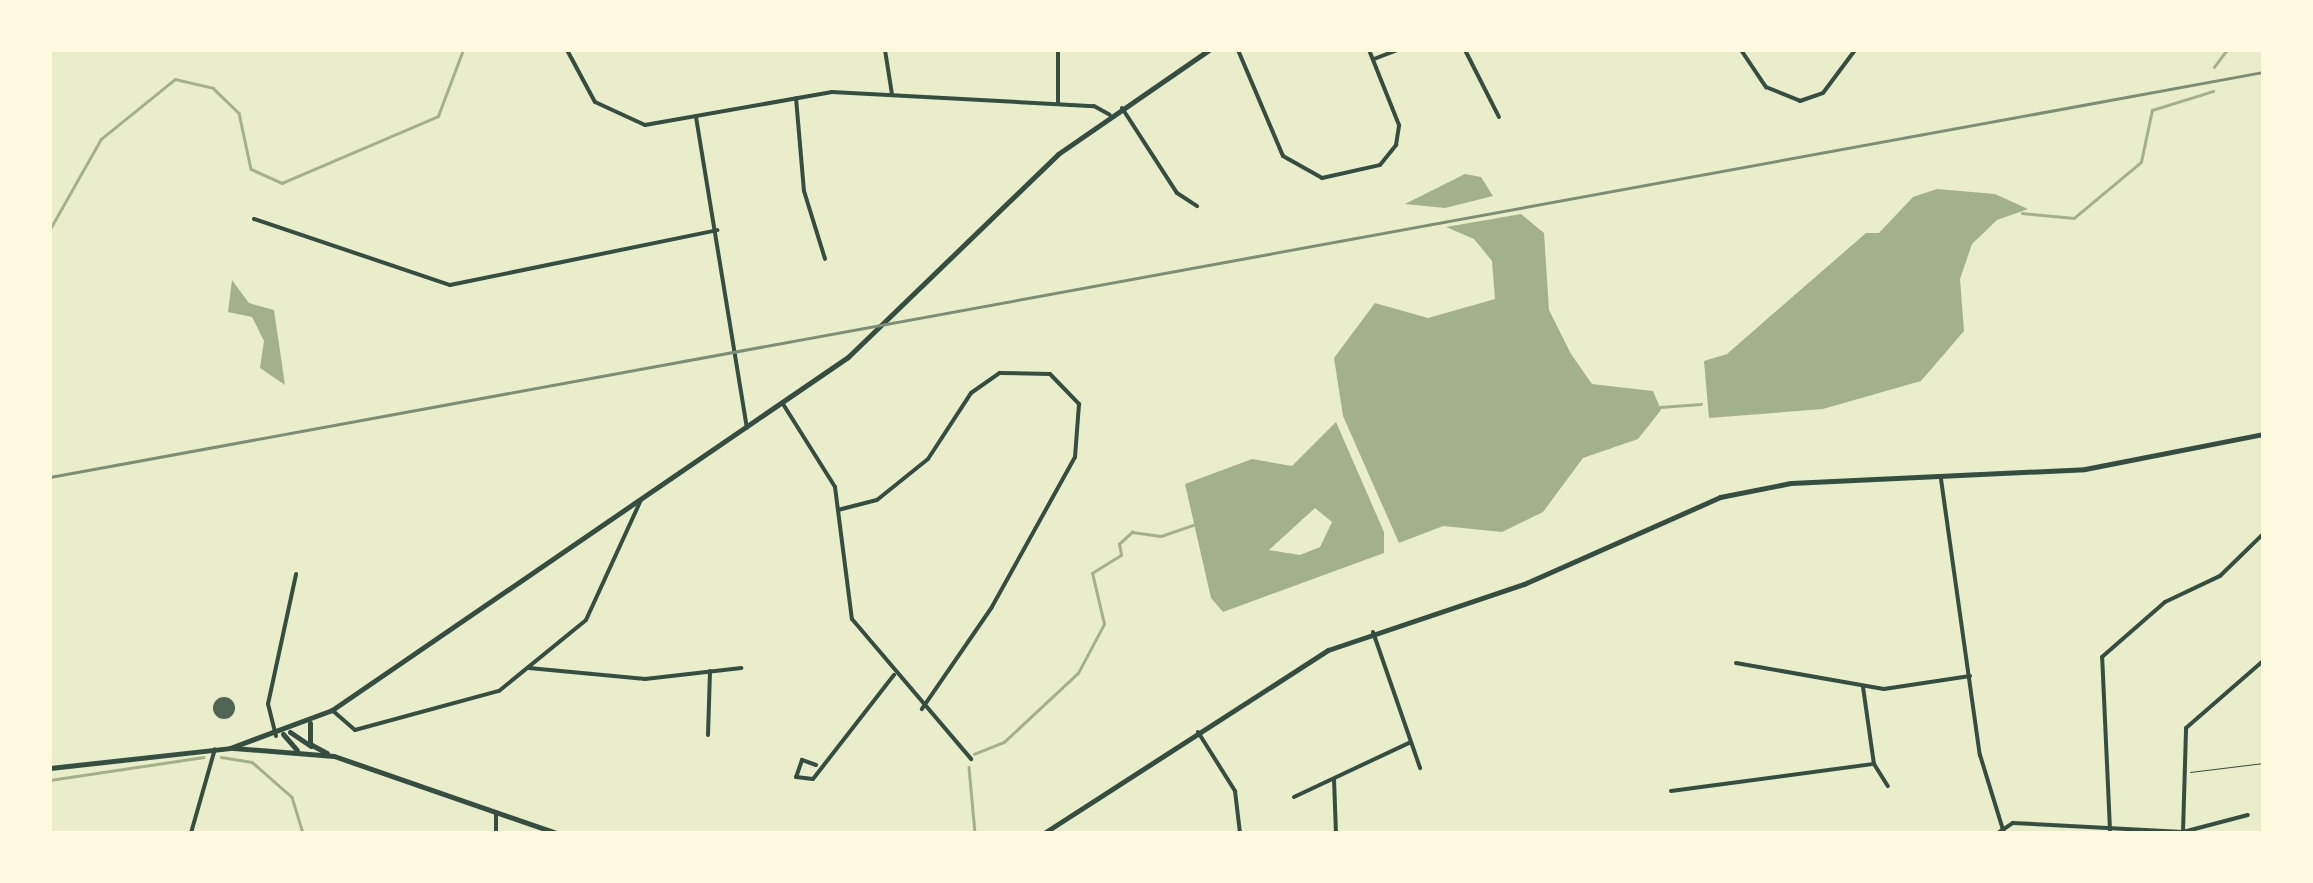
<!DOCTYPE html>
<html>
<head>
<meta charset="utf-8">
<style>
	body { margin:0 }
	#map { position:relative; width:2313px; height:883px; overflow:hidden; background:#e9edc9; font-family:"PT Serif",serif }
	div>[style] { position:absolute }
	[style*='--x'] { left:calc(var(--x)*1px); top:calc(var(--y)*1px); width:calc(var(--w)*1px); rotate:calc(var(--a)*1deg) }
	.water>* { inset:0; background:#a3b18a }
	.stream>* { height:2.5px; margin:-1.25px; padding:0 1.25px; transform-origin:1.25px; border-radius:1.25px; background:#a3b18a }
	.building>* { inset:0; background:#4f6655 }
	.round { border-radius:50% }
	.service>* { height:1px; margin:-0.5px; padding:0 0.5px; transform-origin:0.5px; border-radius:0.5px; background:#344e41 }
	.minor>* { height:4px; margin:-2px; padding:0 2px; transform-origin:2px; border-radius:2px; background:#344e41 }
	.tertiary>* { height:5px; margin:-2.5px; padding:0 2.5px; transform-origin:2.5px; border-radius:2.5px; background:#344e41 }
	.secondary>* { height:5px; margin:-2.5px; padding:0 2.5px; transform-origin:2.5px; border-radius:2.5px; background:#344e41 }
	.rail>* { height:2.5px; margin:-1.25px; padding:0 1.25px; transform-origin:1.25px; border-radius:1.25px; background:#7c8e77 }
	span { translate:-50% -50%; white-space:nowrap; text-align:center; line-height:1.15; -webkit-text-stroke:8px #fefae0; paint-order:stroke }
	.frame { position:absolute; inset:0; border:52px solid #fefae0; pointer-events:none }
</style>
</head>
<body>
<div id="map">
	<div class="water">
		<i style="clip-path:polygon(1465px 174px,1481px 177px,1493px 196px,1445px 208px,1405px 204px)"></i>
		<i style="clip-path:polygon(1937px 189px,1995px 194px,2028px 209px,1997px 220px,1972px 244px,1960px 279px,1964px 331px,1921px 381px,1823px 409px,1709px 418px,1704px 361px,1727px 354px,1866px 233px,1879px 233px,1913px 197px)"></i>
		<i style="clip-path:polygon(1521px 214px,1544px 233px,1549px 310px,1571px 354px,1592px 384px,1653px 391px,1661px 410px,1638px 439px,1583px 458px,1543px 512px,1502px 532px,1443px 526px,1399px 543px,1343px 416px,1334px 358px,1375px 303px,1428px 318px,1495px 299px,1492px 261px,1474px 239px,1446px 227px)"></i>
		<i style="clip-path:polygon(232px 280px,249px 303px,274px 310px,285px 385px,260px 368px,264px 341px,252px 317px,228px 312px)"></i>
		<i style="clip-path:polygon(evenodd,1336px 422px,1384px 532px,1384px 553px,1223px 612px,1211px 598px,1185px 484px,1252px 459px,1292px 466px,1336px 422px,1315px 508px,1332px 522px,1320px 547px,1300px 555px,1269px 550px,1315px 508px)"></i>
	</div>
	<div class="stream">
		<i style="--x:2214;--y:67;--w:21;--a:-53"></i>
		<i style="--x:2022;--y:213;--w:52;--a:5.5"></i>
		<i style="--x:2074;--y:218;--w:87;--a:-39.9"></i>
		<i style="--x:2141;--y:162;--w:53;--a:-78.1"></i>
		<i style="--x:2152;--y:110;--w:64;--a:-17.3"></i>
		<i style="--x:50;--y:229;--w:103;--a:-60.5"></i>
		<i style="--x:101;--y:139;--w:95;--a:-39"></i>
		<i style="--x:175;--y:79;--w:39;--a:13"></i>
		<i style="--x:213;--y:88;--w:36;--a:44"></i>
		<i style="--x:239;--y:113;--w:57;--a:77.9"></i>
		<i style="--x:251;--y:169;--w:34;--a:24"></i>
		<i style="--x:282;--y:183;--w:170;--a:-23.2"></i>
		<i style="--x:438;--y:116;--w:71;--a:-69.3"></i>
		<i style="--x:1660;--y:407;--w:41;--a:-4.2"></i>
		<i style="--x:974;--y:754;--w:32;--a:-22"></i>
		<i style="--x:1004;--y:742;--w:101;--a:-43"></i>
		<i style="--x:1078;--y:673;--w:55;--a:-62"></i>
		<i style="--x:1104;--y:624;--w:52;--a:-103.2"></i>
		<i style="--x:1092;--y:573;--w:34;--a:-32"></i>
		<i style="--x:1121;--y:555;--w:11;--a:-100"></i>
		<i style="--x:1119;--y:544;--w:18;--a:-43"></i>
		<i style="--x:1132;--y:532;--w:29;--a:8"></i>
		<i style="--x:1161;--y:536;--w:39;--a:-19"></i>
		<i style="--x:221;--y:757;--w:31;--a:9"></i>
		<i style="--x:252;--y:762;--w:53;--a:41.2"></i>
		<i style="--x:292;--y:797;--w:38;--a:73"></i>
		<i style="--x:969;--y:767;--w:66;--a:84.8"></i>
		<i style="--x:50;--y:780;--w:155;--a:-8.5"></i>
	</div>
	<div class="building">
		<i class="round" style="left:213px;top:697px;width:22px;height:22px"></i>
	</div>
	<div class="service">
		<i style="--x:2190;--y:772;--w:74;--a:-7"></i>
	</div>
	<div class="minor">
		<i style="--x:567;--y:50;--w:59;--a:61.7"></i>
		<i style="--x:595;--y:102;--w:55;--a:24.7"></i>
		<i style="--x:645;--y:125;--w:190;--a:-10"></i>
		<i style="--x:832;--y:92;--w:262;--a:3.1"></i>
		<i style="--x:1094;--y:106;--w:18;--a:29"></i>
		<i style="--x:885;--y:50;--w:45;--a:81"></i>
		<i style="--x:1058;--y:50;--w:54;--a:90"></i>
		<i style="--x:1238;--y:50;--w:115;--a:67"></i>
		<i style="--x:1283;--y:156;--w:45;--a:29.4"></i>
		<i style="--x:1322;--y:178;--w:59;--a:-12.6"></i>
		<i style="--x:1380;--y:165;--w:26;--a:-51"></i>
		<i style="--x:1396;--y:145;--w:20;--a:-81"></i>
		<i style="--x:1399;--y:125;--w:81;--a:-111.8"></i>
		<i style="--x:1465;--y:50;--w:75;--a:63.1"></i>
		<i style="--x:1741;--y:50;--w:45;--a:56"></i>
		<i style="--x:1766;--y:87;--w:37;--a:22"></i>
		<i style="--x:1800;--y:101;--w:24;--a:-19"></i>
		<i style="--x:1823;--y:93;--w:54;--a:-53.3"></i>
		<i style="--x:1374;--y:59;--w:26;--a:-21"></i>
		<i style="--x:796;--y:98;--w:93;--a:85.1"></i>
		<i style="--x:804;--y:191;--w:71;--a:72.8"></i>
		<i style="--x:1122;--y:108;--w:101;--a:57.1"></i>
		<i style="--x:1177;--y:193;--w:24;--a:33"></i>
		<i style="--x:696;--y:117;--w:315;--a:80.7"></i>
		<i style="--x:254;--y:219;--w:207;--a:18.6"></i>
		<i style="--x:450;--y:285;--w:273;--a:-11.6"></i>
		<i style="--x:783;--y:404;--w:98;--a:57.9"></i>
		<i style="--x:835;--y:487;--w:133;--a:82.7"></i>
		<i style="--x:852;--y:619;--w:184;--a:49.6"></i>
		<i style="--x:1941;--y:479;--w:279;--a:82"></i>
		<i style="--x:1980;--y:755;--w:82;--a:72.9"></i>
		<i style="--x:838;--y:510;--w:40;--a:-14.4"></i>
		<i style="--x:877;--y:500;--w:65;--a:-38.8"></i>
		<i style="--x:928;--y:459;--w:79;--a:-56.9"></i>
		<i style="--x:971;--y:393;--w:35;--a:-35"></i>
		<i style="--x:1000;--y:373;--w:50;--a:1.1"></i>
		<i style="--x:1050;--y:374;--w:42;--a:46"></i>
		<i style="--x:1079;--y:404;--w:53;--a:94.3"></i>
		<i style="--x:1075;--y:457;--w:171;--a:119"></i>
		<i style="--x:992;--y:607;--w:124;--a:124.5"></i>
		<i style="--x:1373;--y:632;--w:144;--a:70.9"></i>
		<i style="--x:1736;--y:663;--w:150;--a:10"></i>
		<i style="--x:1884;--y:689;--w:87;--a:-8.6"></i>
		<i style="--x:529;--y:668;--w:117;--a:5.4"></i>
		<i style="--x:645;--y:679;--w:97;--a:-6.5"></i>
		<i style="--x:1863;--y:687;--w:78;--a:81.9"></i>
		<i style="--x:1874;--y:764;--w:26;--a:58"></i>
		<i style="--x:332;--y:710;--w:30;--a:41"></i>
		<i style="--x:355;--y:730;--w:149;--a:-15.2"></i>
		<i style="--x:499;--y:691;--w:112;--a:-39.2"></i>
		<i style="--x:586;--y:620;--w:132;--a:-65.4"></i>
		<i style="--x:1198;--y:732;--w:70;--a:57.9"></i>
		<i style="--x:1235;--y:791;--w:42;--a:83.2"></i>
		<i style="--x:708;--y:735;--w:64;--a:-88.2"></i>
		<i style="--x:276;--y:736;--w:33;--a:-104"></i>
		<i style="--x:268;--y:704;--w:133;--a:-77.8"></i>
		<i style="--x:816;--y:765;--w:15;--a:-160"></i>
		<i style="--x:802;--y:760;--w:18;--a:109"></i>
		<i style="--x:796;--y:777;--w:17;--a:7"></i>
		<i style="--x:813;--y:779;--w:132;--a:-52.1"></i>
		<i style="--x:1334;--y:779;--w:54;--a:87.9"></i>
		<i style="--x:1671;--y:791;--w:205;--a:-7.6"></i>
		<i style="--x:1294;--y:797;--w:129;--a:-25.2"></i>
		<i style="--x:496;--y:812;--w:21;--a:90"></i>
		<i style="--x:2110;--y:830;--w:173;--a:-92.6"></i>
		<i style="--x:2102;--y:657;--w:84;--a:-41.1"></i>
		<i style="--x:2165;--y:602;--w:61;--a:-25.3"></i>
		<i style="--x:2220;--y:576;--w:60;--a:-44.3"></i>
		<i style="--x:2183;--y:832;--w:104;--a:-88.3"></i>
		<i style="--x:2186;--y:728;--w:102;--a:-41"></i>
		<i style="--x:191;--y:833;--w:87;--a:-74.1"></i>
		<i style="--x:1998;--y:833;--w:18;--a:-34"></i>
		<i style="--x:2013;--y:823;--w:170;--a:3"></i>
		<i style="--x:2183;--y:832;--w:67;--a:-14.7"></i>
	</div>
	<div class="tertiary">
		<i style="--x:310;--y:723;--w:21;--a:90"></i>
		<i style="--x:310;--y:744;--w:19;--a:28"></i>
		<i style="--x:290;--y:732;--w:25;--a:34"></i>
		<i style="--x:283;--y:734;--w:21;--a:49"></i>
		<i style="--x:233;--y:748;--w:101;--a:4.5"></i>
		<i style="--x:334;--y:756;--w:235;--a:19.1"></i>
		<i style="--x:1044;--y:833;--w:338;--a:-32.8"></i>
		<i style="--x:1328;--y:650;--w:207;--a:-18.6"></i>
		<i style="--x:1524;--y:584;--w:214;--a:-23.9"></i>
		<i style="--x:1720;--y:497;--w:72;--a:-11.2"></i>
		<i style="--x:1791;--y:483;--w:294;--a:-2.7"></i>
		<i style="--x:2085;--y:469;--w:181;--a:-11.1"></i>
	</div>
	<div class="secondary">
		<i style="--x:50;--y:768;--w:181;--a:-6.3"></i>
		<i style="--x:230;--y:748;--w:109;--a:-20.4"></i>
		<i style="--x:332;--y:710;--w:625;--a:-34.38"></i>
		<i style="--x:848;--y:357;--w:292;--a:-44"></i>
		<i style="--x:1058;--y:154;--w:183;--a:-34.6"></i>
	</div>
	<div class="rail">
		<i style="--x:50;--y:477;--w:2250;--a:-10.37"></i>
	</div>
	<div class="frame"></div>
</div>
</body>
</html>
